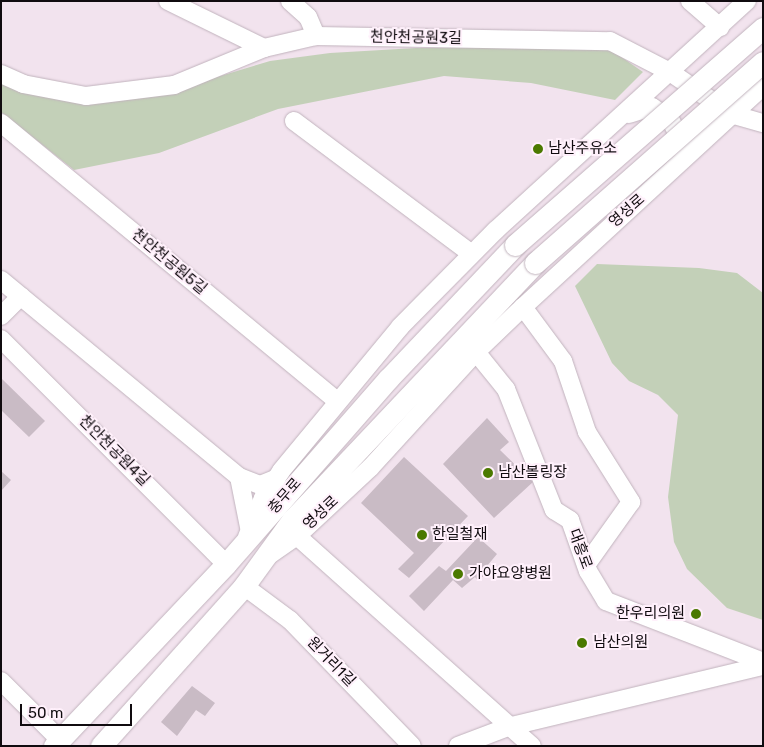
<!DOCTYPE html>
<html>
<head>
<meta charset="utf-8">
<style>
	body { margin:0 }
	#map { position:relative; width:764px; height:747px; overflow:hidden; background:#f2e3ee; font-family:Rubik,"Noto Sans KR",sans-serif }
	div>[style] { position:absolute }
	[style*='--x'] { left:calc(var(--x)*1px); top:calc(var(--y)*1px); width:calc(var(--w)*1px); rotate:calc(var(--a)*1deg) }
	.green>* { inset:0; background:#c3d0b8 }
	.building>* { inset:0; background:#c9bbc5 }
	.roads { filter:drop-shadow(0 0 1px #c1b3bd) drop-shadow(0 0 1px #c1b3bd) }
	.minor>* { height:18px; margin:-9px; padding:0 9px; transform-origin:9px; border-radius:9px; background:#fff }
	.major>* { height:21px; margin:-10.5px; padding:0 10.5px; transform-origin:10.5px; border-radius:10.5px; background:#fff }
	.bridges { filter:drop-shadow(0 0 1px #c1b3bd) drop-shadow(0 0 1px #c1b3bd) }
	.major-bridge>* { height:21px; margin:-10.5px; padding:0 10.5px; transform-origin:10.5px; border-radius:10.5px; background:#fff }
	.dots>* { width:14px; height:14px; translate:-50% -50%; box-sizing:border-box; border:2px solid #fff0fb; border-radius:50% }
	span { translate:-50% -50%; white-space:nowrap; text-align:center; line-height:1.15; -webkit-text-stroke:4px #fff0fb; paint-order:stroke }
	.street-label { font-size:15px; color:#100b0f }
	.poi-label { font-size:15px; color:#100b0f }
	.left { translate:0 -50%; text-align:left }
	.right { translate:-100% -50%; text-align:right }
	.frame { position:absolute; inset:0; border:2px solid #100b0f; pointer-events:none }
	.scale { position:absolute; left:20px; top:704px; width:112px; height:22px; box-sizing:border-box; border:2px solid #100b0f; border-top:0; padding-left:6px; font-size:15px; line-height:18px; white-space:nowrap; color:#100b0f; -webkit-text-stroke:4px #fff0fb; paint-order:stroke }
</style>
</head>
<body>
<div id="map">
	<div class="green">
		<i style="clip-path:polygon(607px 47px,643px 72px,615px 100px,531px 83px,444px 76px,278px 109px,159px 153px,74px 170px,1px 112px,1px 81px,19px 89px,174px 90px,270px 61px,330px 53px,416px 48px)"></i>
		<i style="clip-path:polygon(597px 264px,699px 268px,737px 273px,763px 293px,763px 620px,727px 608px,687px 569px,674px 542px,668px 497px,678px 415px,658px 395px,629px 381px,612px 363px,575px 286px)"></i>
	</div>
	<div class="building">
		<i style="clip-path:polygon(1px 378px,45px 421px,29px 437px,1px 410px)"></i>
		<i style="clip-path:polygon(487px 418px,509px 442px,500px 450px,533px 482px,494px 518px,443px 464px)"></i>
		<i style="clip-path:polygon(404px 457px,468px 516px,409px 578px,398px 569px,414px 553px,361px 503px)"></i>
		<i style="clip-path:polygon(1px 471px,11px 480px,1px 491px)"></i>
		<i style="clip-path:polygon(478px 537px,497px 554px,487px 566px,491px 569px,478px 581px,475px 577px,462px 588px,453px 580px,424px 611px,409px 596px,439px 566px,446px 571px)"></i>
		<i style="clip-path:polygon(192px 686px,215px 703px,205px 716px,196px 710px,177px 736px,161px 722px)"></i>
	</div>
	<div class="roads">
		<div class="minor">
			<i style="--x:168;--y:1;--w:107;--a:26.1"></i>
			<i style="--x:264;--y:48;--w:53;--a:-13"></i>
			<i style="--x:316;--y:36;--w:294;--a:1"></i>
			<i style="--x:610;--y:41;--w:68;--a:27.3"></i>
			<i style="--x:670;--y:72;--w:74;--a:34.5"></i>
			<i style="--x:731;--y:114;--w:33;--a:16"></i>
			<i style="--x:290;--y:1;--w:24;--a:42"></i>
			<i style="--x:308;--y:17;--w:21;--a:67"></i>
			<i style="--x:690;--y:1;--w:40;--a:41"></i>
			<i style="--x:1;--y:74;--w:24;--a:24"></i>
			<i style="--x:23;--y:84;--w:64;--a:10.8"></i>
			<i style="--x:86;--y:96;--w:89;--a:-7.1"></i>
			<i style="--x:174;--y:85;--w:97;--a:-22.3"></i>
			<i style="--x:629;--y:114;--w:24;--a:-17"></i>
			<i style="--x:652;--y:107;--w:22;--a:34"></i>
			<i style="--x:670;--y:119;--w:20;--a:63"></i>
			<i style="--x:679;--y:137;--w:11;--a:90"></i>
			<i style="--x:294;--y:121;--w:222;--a:36.8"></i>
			<i style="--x:1;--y:123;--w:436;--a:39.6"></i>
			<i style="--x:1;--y:280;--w:309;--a:39.6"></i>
			<i style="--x:239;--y:477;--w:22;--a:21"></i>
			<i style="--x:260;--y:485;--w:18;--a:-22"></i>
			<i style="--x:523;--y:307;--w:67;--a:53.5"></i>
			<i style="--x:563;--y:361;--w:75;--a:71.3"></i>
			<i style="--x:587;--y:432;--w:83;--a:57.8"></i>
			<i style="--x:631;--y:502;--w:77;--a:125.5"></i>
			<i style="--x:1;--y:316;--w:28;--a:-45"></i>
			<i style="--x:1;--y:339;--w:318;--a:45"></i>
			<i style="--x:476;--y:352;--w:48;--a:51"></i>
			<i style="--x:506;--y:389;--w:130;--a:68.4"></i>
			<i style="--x:554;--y:510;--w:19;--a:32"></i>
			<i style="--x:570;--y:520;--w:54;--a:70.6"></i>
			<i style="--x:588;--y:571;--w:35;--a:59"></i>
			<i style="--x:606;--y:601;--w:168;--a:21.2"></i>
			<i style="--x:239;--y:477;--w:51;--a:78.7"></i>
			<i style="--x:297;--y:536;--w:315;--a:41.8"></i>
			<i style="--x:247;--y:537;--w:42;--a:-67.7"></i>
			<i style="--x:263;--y:498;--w:32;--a:-56"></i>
			<i style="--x:281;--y:471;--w:187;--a:-50.4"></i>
			<i style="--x:400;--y:327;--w:136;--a:-45.3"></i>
			<i style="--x:496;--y:230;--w:340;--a:-42.4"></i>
			<i style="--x:271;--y:554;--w:32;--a:-35"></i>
			<i style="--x:297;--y:536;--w:100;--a:-43"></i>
			<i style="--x:370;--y:468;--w:157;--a:-47.6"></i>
			<i style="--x:476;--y:352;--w:65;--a:-43.8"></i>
			<i style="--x:523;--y:307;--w:326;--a:-42.6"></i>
			<i style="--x:244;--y:586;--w:57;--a:36.5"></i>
			<i style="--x:290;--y:620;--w:175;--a:45.9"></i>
			<i style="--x:1;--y:681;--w:82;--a:45"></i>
			<i style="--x:458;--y:746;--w:53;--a:-20.8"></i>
			<i style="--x:508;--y:727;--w:262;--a:-13.5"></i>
		</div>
		<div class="major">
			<i style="--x:54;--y:746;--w:250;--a:-46.6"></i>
			<i style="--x:226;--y:564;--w:246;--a:-48.8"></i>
			<i style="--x:388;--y:379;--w:185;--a:-46.5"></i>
			<i style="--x:101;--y:746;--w:215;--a:-48.2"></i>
			<i style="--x:244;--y:586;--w:82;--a:-54"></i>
			<i style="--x:292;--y:520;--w:354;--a:-46.6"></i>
		</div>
	</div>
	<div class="bridges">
		<div class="major-bridge">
			<i style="--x:515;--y:245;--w:330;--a:-41.2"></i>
			<i style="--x:535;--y:263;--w:304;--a:-41.4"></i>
		</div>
	</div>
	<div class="dots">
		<i style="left:538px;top:149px;background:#4b7900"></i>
		<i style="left:488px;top:473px;background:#4b7900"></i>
		<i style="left:422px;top:535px;background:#4b7900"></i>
		<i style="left:458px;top:574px;background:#4b7900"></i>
		<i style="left:696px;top:614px;background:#4b7900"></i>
		<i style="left:582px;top:643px;background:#4b7900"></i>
	</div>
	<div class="street-label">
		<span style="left:416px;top:38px;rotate:1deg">천안천공원3길</span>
		<span style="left:627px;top:211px;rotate:-41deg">영성로</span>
		<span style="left:169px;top:262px;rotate:40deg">천안천공원5길</span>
		<span style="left:114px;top:451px;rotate:45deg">천안천공원4길</span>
		<span style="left:285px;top:496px;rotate:-49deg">충무로</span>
		<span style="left:321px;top:513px;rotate:-43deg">영성로</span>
		<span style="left:580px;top:549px;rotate:70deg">대흥로</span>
		<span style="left:331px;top:662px;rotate:46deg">원거리1길</span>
	</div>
	<div class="poi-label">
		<span class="left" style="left:548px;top:149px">남산주유소</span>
		<span class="left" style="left:498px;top:473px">남산볼링장</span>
		<span class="left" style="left:432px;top:535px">한일철재</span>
		<span class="left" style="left:469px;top:574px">가야요양병원</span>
		<span class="right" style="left:685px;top:614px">한우리의원</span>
		<span class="left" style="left:593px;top:643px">남산의원</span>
	</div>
	<div class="frame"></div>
	<div class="scale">50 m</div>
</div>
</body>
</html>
